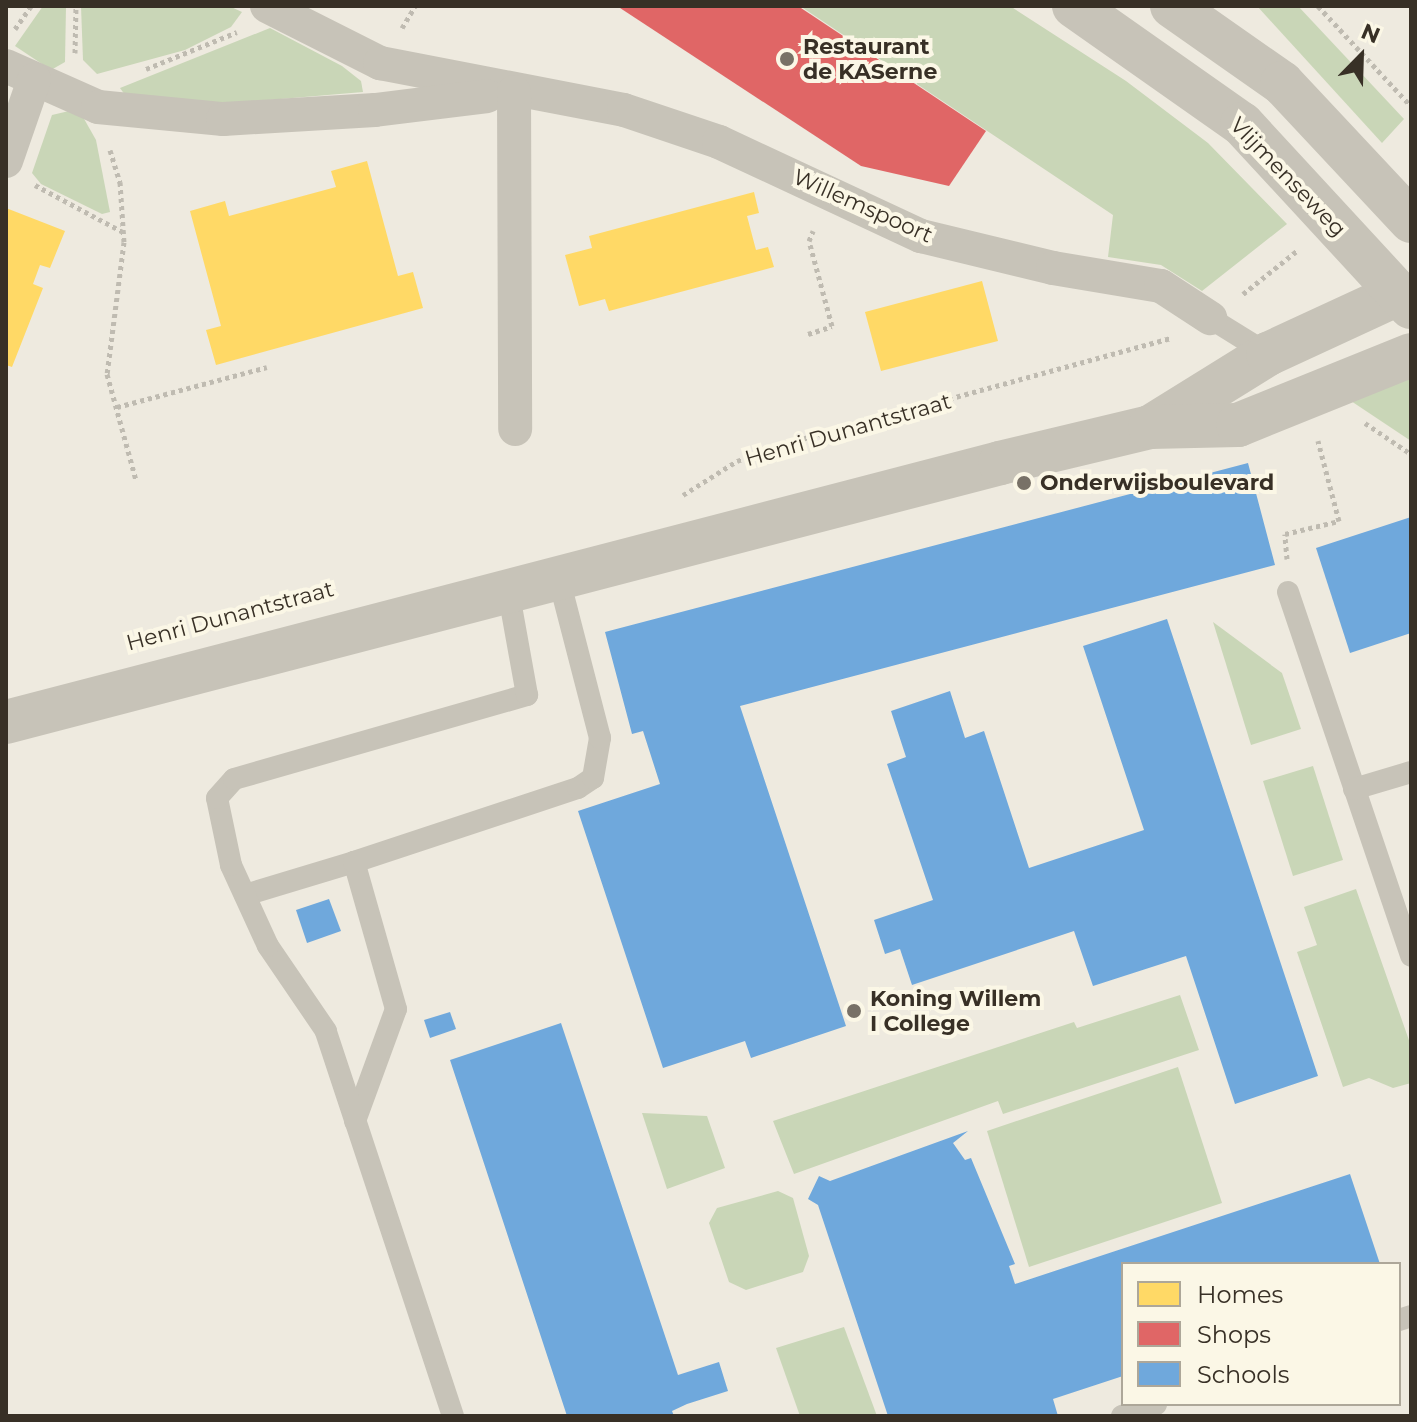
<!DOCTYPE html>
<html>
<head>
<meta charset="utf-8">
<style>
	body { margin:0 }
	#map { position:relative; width:1417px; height:1422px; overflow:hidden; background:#eeeadf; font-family:Montserrat,sans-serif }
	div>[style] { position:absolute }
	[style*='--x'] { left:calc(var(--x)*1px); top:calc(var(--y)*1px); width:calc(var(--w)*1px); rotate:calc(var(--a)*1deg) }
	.green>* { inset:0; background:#c9d6b7 }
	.homes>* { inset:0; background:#ffd966 }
	.shops>* { inset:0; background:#e06666 }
	.schools>* { inset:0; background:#6fa8dc }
	.path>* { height:5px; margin-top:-2.5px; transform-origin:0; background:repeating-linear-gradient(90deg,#bfbbb1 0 4px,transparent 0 8px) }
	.service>* { height:22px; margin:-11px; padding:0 11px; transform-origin:11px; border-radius:11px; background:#c7c3b8 }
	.pedestrian>* { height:34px; margin:-17px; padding:0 17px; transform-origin:17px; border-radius:17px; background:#c7c3b8 }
	.minor>* { height:44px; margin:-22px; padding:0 22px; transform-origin:22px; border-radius:22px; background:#c7c3b8 }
	.tertiary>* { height:44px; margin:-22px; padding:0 22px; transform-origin:22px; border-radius:22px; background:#c7c3b8 }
	.dots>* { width:22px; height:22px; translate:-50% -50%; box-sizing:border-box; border:4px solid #fbf7e6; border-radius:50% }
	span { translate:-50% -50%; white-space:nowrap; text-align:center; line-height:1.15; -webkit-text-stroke:8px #fbf7e6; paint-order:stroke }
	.poi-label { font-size:22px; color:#383026; font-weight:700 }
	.left { translate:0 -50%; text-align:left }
	.street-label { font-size:22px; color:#383026 }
	.frame { position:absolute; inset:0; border:8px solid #383026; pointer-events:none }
	.legend { position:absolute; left:1121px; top:1262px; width:280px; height:144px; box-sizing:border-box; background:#fbf7e6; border:2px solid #ada799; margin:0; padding:10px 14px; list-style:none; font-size:24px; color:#383026 }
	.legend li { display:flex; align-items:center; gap:16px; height:40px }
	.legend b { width:40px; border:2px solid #ada799 }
	.north { position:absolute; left:1321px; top:16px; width:80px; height:80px; -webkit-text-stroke:6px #fbf7e6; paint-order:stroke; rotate:23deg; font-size:22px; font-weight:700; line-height:32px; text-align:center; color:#383026 }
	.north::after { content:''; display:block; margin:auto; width:28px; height:36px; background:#383026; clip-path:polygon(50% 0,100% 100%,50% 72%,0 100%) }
</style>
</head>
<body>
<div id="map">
	<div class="green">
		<i style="clip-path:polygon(43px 6px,66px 6px,65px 62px,51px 70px,15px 46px)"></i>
		<i style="clip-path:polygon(81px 6px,229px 6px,242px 12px,231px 27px,185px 50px,97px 74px,83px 60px)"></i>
		<i style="clip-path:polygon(800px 6px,1010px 6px,1126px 81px,1208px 143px,1287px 224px,1202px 291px,1161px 265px,1108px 257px,1113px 215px)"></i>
		<i style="clip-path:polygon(1257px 6px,1298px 6px,1404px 119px,1382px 143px)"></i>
		<i style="clip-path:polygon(270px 28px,342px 66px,361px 81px,363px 92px,223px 104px,125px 95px,120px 88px)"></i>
		<i style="clip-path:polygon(69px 111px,83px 117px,96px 140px,110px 212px,102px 214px,41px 184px,32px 173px,52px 115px)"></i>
		<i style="clip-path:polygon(1411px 372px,1411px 441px,1345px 397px)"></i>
		<i style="clip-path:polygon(1213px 622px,1282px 673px,1301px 729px,1251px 745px)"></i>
		<i style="clip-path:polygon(1313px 766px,1343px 860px,1293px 876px,1263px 781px)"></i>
		<i style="clip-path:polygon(1356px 889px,1411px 1046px,1411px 1083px,1393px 1088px,1369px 1078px,1343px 1087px,1297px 952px,1317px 945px,1304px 907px)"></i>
		<i style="clip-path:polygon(1180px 995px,1199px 1050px,1003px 1114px,998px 1101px,794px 1174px,773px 1121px,1074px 1022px,1077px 1028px)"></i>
		<i style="clip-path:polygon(1178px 1067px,1222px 1203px,1029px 1267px,987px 1131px)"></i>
		<i style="clip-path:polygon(642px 1113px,707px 1116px,725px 1168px,667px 1189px)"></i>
		<i style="clip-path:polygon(778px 1191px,793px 1198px,809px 1256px,803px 1272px,746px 1290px,729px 1282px,709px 1223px,717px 1208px)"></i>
		<i style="clip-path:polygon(844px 1327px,877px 1416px,800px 1416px,776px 1348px)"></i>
	</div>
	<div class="homes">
		<i style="clip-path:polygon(367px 161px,398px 276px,413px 272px,423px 308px,216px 365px,206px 330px,221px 326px,190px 211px,225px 201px,229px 216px,336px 187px,331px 171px)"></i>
		<i style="clip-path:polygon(754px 192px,759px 213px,747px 216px,756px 250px,768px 247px,774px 267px,609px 311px,605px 299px,579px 306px,565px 255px,592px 248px,589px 236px)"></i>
		<i style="clip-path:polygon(6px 208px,65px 231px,50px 268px,40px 265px,33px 284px,43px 288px,12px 367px,6px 365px)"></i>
		<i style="clip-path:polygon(982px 281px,998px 341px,881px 371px,865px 312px)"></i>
	</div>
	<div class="shops">
		<i style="clip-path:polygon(617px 6px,798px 6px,986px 131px,949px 186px,861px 166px)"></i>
	</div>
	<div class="schools">
		<i style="clip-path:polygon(1248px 463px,1275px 565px,740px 706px,846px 1026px,751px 1058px,745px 1041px,663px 1068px,578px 811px,660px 784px,643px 731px,632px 734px,605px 632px)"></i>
		<i style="clip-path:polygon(1411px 517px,1411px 633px,1350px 653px,1316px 548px)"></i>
		<i style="clip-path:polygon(1167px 619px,1318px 1076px,1235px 1104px,1186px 956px,1093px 986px,1074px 931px,912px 985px,900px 949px,885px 954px,874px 920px,933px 900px,887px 764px,906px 757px,891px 711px,950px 691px,965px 738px,984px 731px,1029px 868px,1144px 830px,1083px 646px)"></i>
		<i style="clip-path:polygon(329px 899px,341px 931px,307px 943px,296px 910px)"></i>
		<i style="clip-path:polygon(450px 1012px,456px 1029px,430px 1038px,424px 1020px)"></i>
		<i style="clip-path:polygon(561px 1023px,678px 1375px,719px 1362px,728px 1391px,687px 1404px,672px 1411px,674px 1416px,567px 1416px,450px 1060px)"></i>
		<i style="clip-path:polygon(968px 1131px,953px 1143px,965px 1160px,971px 1158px,1015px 1264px,1009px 1266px,1015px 1284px,1350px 1174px,1380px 1264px,1123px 1264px,1123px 1376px,1053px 1399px,1058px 1416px,888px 1416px,818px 1205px,808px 1199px,819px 1176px,830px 1181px)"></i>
	</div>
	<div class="path">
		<i style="--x:1318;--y:6;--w:137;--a:47.1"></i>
		<i style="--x:402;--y:28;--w:26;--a:-59"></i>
		<i style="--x:15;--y:29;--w:28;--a:-55"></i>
		<i style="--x:75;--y:53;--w:47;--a:-88.8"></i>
		<i style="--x:146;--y:69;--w:98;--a:-22.1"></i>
		<i style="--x:110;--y:150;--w:34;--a:73"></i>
		<i style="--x:120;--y:182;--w:60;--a:86.2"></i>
		<i style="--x:124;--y:242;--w:133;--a:97.3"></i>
		<i style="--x:107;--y:374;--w:110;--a:74.7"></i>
		<i style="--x:35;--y:185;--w:100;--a:28.1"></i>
		<i style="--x:1243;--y:294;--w:70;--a:-38.7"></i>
		<i style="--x:808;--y:334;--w:25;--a:-18"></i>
		<i style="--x:832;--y:326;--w:88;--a:-105.1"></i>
		<i style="--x:809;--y:241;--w:11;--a:-68"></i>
		<i style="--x:117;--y:407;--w:155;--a:-14.9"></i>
		<i style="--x:1365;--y:423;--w:55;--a:34"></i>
		<i style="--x:683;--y:495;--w:64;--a:-32.2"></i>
		<i style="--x:737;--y:461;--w:53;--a:-19.8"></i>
		<i style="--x:787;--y:443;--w:397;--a:-15.3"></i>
		<i style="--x:1287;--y:559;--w:25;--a:-95"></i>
		<i style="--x:1285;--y:534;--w:56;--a:-13.5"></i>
		<i style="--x:1339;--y:521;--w:83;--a:-104.7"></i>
	</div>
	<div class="service">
		<i style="--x:1210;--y:318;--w:68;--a:31.8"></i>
		<i style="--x:1288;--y:592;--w:384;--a:71.3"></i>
		<i style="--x:1354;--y:789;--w:59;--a:-16.6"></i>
		<i style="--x:245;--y:895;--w:114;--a:-16.8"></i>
		<i style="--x:355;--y:1121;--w:119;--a:-69.9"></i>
		<i style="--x:396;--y:1009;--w:153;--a:-105.9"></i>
		<i style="--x:354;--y:862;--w:236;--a:-18.3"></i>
		<i style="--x:578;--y:788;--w:18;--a:-34"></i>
		<i style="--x:593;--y:778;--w:41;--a:-80.1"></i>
		<i style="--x:600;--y:738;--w:167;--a:-104.5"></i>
		<i style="--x:1399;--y:1320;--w:13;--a:-18"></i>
		<i style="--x:453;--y:1416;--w:405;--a:-108.3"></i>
		<i style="--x:326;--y:1031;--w:103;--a:-124.3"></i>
		<i style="--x:268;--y:946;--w:89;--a:-114.6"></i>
		<i style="--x:231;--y:865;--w:68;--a:-101.8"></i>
		<i style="--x:217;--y:798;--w:25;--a:-48"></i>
		<i style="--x:234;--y:779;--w:305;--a:-16"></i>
		<i style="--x:527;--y:695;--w:108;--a:-100.2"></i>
		<i style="--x:1122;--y:1416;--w:36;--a:-19"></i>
	</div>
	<div class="pedestrian">
		<i style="--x:267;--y:6;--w:127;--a:26.8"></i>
		<i style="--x:380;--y:63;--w:248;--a:10.9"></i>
		<i style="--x:624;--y:110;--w:100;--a:18.6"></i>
		<i style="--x:719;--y:142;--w:223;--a:25"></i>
		<i style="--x:921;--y:236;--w:136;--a:13.6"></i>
		<i style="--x:1053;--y:268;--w:109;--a:9.5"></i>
		<i style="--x:1161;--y:286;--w:59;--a:33.1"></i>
		<i style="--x:6;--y:66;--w:101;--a:24"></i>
		<i style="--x:98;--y:107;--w:126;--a:5.5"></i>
		<i style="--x:223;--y:119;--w:152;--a:-3.4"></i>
		<i style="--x:375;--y:110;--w:113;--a:-7.1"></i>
		<i style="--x:514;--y:92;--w:337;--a:89.8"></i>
		<i style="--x:6;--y:161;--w:86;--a:-70.9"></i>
	</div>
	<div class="minor">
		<i style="--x:1152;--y:426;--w:137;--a:-31.8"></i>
		<i style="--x:1268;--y:354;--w:143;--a:-24.8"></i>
		<i style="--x:6;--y:722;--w:1027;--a:-14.6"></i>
		<i style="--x:1000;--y:463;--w:154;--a:-13.5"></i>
		<i style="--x:1150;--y:427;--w:88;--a:-1.3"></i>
		<i style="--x:1238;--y:425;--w:187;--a:-22"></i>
	</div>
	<div class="tertiary">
		<i style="--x:1074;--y:6;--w:205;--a:35.1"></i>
		<i style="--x:1242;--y:124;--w:249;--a:47.3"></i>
		<i style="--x:1172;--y:6;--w:134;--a:35"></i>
		<i style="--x:1282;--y:83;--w:189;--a:46.9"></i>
	</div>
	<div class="dots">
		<i style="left:787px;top:59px;background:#787167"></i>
		<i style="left:1024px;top:483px;background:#787167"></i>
		<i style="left:854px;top:1011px;background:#787167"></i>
	</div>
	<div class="poi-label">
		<span class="left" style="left:803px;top:59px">Restaurant<br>de KASerne</span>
		<span class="left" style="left:1040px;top:483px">Onderwijsboulevard</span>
		<span class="left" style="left:870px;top:1011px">Koning Willem<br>I College</span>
	</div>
	<div class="street-label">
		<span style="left:1288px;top:177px;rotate:46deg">Vlijmenseweg</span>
		<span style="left:863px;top:206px;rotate:24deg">Willemspoort</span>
		<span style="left:848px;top:430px;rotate:-16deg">Henri Dunantstraat</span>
		<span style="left:230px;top:616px;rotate:-15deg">Henri Dunantstraat</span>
	</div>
	<div class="frame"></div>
	<ul class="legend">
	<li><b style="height:22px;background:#ffd966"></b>Homes</li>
	<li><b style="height:22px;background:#e06666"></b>Shops</li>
	<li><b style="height:22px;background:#6fa8dc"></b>Schools</li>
	</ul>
	<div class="north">N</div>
</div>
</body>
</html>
